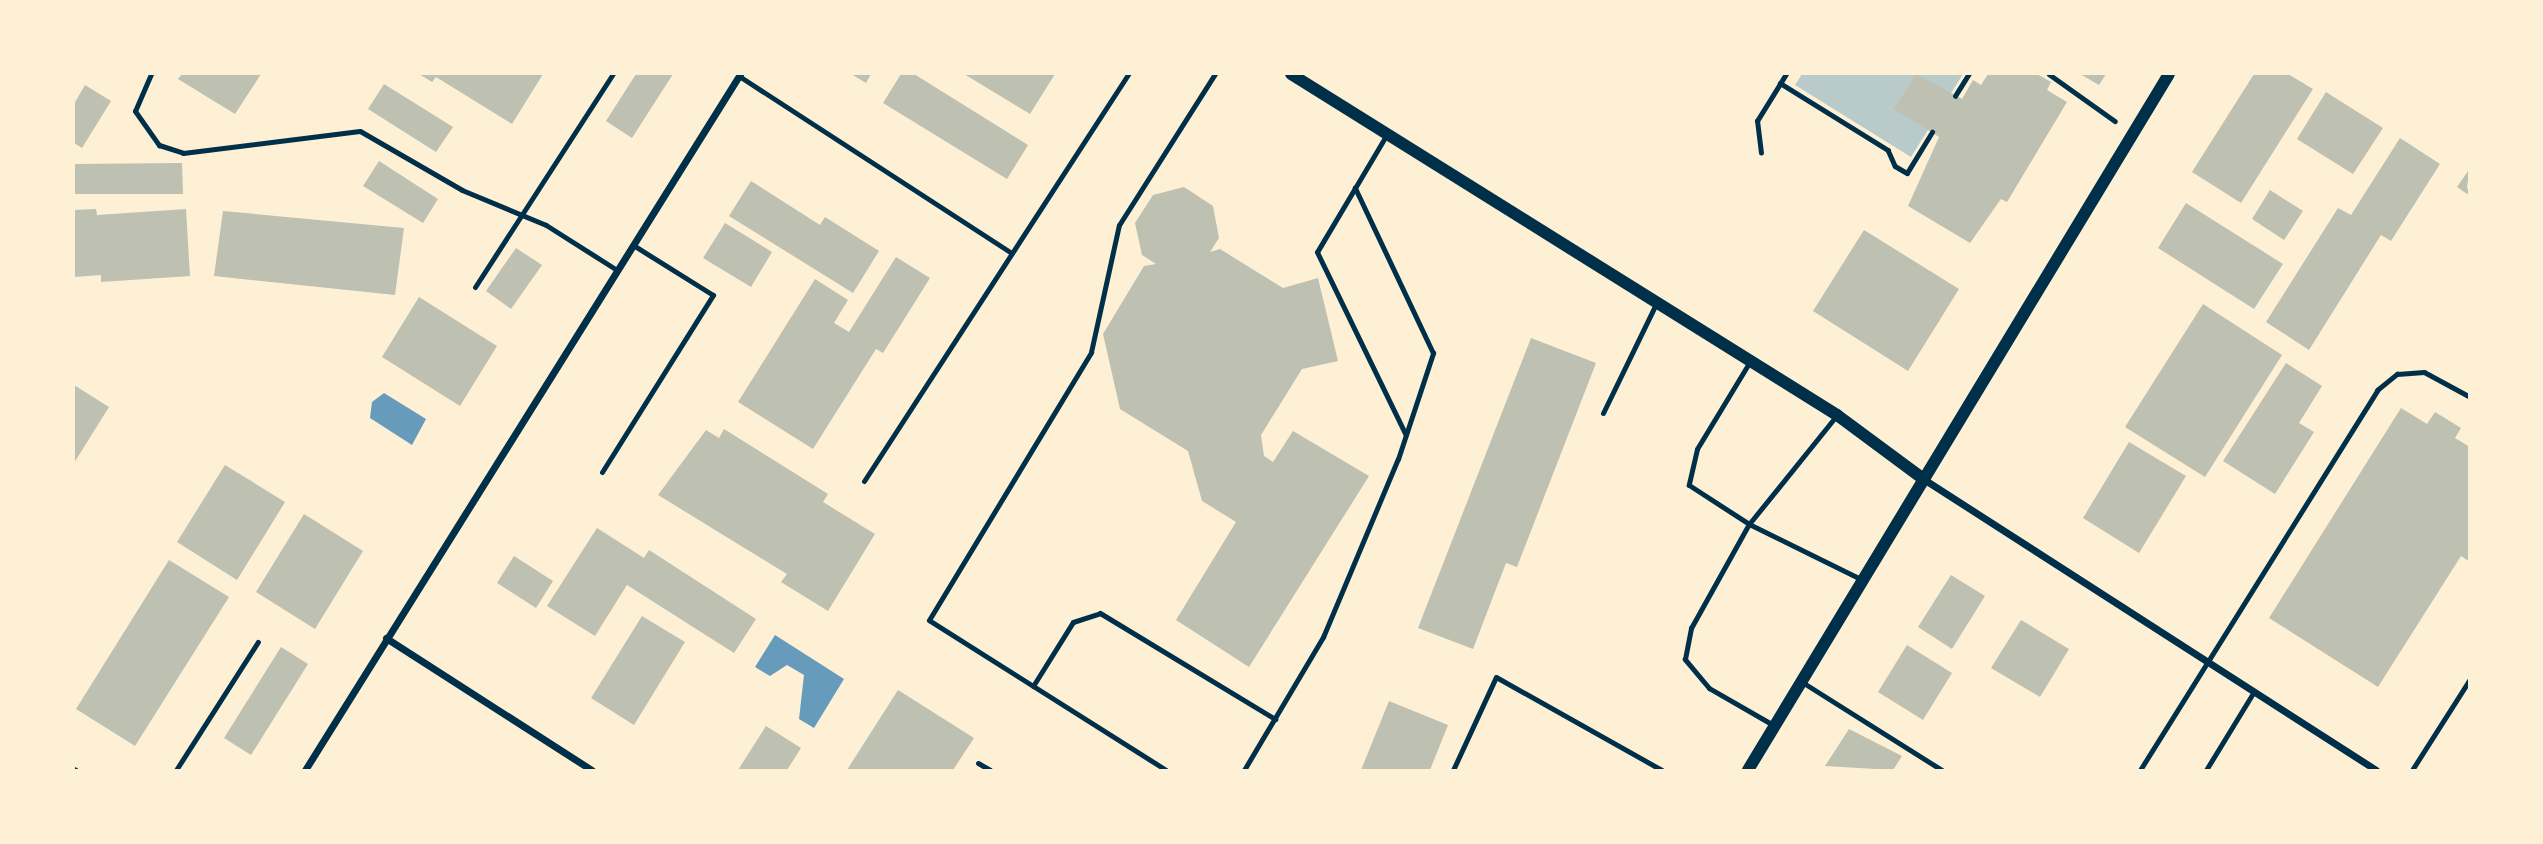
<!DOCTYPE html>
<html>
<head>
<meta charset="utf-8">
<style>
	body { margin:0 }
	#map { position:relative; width:2543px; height:844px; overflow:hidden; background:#fdf0d5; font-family:Raleway,sans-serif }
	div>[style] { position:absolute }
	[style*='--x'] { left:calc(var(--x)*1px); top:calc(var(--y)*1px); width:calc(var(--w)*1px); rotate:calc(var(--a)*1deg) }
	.green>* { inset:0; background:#b9caca }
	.water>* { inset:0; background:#669bbc }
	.building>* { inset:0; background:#bec0b2 }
	.path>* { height:4.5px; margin:-2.25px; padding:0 2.25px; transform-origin:2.25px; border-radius:2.25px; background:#003049 }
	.service>* { height:5px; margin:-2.5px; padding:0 2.5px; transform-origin:2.5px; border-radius:2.5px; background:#003049 }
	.minor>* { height:7px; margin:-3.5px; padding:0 3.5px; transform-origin:3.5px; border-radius:3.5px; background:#003049 }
	.tertiary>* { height:12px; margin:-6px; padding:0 6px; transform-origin:6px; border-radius:6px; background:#003049 }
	span { translate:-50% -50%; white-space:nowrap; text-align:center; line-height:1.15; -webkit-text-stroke:5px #fdf0d5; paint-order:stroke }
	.frame { position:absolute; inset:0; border:75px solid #fdf0d5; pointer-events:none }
</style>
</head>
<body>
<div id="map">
	<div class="green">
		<i style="clip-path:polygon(1802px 74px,1963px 74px,1911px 157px,1795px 85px)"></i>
	</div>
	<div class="water">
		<i style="clip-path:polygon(384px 393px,426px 419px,412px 445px,370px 418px,372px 402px)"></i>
		<i style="clip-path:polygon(775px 635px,844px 679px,814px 728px,799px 719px,804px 675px,787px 665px,770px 676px,755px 667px)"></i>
	</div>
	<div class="building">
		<i style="clip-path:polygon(182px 74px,261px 74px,235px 114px,178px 79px)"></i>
		<i style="clip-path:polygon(419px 74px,543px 74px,512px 124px,436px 77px,432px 82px)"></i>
		<i style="clip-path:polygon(636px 74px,673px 74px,632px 138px,606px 121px)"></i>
		<i style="clip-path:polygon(851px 74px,871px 74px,866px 83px)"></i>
		<i style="clip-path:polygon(901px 74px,914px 74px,1028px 145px,1007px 179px,883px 103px)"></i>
		<i style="clip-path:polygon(964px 74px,1055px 74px,1030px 114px)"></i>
		<i style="clip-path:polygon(1916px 74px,1962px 99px,1973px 80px,1981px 85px,1988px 74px,2037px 74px,2051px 82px,2047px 90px,2067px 102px,2007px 202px,2001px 199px,1970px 243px,1908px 206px,1939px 137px,1894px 109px)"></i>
		<i style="clip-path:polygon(2080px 74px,2106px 74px,2099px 85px)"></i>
		<i style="clip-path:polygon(2254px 74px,2288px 74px,2313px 89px,2241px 203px,2192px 172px)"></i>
		<i style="clip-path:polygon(384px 84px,453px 127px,436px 152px,368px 109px)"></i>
		<i style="clip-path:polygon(85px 85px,111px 101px,82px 148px,74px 143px,74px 104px)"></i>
		<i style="clip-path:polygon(2326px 92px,2383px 128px,2353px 174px,2297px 139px)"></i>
		<i style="clip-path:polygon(2400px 138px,2440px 164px,2391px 241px,2381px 235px,2309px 350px,2266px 322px,2338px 208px,2351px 215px)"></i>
		<i style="clip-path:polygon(379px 161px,438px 199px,423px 223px,363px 186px)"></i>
		<i style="clip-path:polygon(182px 163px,183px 194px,74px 194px,74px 164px)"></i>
		<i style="clip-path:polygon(2470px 168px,2467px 187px,2470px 196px,2457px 187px)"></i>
		<i style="clip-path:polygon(751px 181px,820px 225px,825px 217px,879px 251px,853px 293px,729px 216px)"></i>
		<i style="clip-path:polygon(1184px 187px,1213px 206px,1219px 238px,1210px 252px,1220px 249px,1283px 288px,1318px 278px,1338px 361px,1302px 369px,1261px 435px,1264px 456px,1273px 462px,1293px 431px,1369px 476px,1249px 667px,1176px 620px,1236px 522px,1202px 501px,1188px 451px,1120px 409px,1103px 334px,1144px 266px,1156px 264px,1142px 255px,1135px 223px,1153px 195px)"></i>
		<i style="clip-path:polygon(2270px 190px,2303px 211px,2284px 240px,2252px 219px)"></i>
		<i style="clip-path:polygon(2186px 203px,2283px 264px,2254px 309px,2158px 248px)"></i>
		<i style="clip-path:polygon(96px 209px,97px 215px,186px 209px,190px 276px,101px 282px,101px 275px,74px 277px,74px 210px)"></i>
		<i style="clip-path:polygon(223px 211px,404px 228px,395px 295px,214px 276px)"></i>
		<i style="clip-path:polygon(725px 223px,772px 252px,751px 287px,703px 258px)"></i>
		<i style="clip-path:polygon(1864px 230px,1959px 289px,1908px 371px,1813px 311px)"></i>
		<i style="clip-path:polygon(516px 248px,542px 265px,511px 309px,486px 291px)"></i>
		<i style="clip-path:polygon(896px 257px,930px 278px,883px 353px,876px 349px,813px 449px,738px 402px,815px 279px,848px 300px,834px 323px,849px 332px)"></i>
		<i style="clip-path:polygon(419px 297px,497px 346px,460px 406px,382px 357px)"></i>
		<i style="clip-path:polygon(2203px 304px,2282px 355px,2205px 477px,2125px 427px)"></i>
		<i style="clip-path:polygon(1531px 338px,1596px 363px,1517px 567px,1506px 563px,1473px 649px,1418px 628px)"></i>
		<i style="clip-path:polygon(2286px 363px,2322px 386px,2299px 423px,2314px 432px,2275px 494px,2223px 461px)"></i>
		<i style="clip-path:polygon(74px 385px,109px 407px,74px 463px)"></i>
		<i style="clip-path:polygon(2401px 408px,2427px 424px,2435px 412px,2461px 428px,2455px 438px,2470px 447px,2470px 562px,2461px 556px,2378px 687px,2269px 618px)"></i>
		<i style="clip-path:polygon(724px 429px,828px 494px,823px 502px,875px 534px,828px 611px,781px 582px,787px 574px,658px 495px,706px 430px,719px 438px)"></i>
		<i style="clip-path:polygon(2129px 442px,2186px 476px,2139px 553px,2083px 518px)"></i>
		<i style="clip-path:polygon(225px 465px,285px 502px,237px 580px,177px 542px)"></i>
		<i style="clip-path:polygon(304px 514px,363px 551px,315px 629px,256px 592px)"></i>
		<i style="clip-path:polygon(597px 528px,644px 558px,649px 550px,756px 619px,734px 653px,627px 585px,595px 636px,547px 606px)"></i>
		<i style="clip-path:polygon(514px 556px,553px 581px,536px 608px,497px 583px)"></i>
		<i style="clip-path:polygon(169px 560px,229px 597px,135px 746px,76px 709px)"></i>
		<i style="clip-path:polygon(1951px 575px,1985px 596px,1952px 649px,1918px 627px)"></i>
		<i style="clip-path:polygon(642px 616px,685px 642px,634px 725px,591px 698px)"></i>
		<i style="clip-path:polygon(2021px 620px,2069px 649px,2040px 697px,1991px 668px)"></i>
		<i style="clip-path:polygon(1907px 645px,1952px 673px,1923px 720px,1878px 692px)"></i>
		<i style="clip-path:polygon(281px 647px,308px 664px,251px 755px,224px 738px)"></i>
		<i style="clip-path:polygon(898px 690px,974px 738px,953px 770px,847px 770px)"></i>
		<i style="clip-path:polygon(1389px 701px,1448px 725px,1430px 770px,1361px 770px)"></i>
		<i style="clip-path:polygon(766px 726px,801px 748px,787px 770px,738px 770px)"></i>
		<i style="clip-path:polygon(1849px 729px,1902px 756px,1893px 770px,1825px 766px)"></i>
	</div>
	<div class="path">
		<i style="--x:2049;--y:74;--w:81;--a:35.5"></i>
		<i style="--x:1780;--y:83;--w:127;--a:31.8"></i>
		<i style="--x:1888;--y:150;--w:17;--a:66"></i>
		<i style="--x:1895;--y:166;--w:14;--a:30"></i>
		<i style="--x:1907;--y:173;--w:48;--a:-58.6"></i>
		<i style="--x:1955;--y:96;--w:26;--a:-58"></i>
		<i style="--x:1761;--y:153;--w:32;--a:-97"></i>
		<i style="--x:1757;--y:121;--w:55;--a:-58.3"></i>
	</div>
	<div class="service">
		<i style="--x:151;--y:74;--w:40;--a:113.4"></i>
		<i style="--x:135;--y:111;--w:42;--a:54.8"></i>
		<i style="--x:159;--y:145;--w:25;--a:18"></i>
		<i style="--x:183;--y:153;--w:178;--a:-7.1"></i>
		<i style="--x:360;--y:131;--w:118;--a:30"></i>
		<i style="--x:462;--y:190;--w:91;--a:22.6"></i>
		<i style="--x:546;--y:225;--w:84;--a:32.4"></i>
		<i style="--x:739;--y:76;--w:325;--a:33"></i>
		<i style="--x:1355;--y:188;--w:74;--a:120.7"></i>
		<i style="--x:1317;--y:252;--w:203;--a:64.1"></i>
		<i style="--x:475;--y:287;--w:254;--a:-57.1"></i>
		<i style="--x:1749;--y:363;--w:100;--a:121.2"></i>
		<i style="--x:1697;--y:449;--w:37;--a:103"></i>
		<i style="--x:1689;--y:485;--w:72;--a:33"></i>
		<i style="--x:1749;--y:524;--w:140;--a:-51.1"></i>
		<i style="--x:1603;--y:413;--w:121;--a:-64.1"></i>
		<i style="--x:602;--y:472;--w:209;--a:-57.9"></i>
		<i style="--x:713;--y:295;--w:94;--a:-148"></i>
		<i style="--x:864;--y:481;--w:485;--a:-57"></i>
		<i style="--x:1802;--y:682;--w:165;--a:32.2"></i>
		<i style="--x:1033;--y:686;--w:75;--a:-58"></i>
		<i style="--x:1073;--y:622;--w:28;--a:-18"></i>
		<i style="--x:1100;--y:613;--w:205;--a:31.2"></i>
		<i style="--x:1775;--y:726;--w:76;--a:-150.1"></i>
		<i style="--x:1709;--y:688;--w:38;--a:-130"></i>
		<i style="--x:1685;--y:659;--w:32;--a:-79"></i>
		<i style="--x:1691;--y:628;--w:119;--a:-60.9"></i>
		<i style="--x:1749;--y:524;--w:125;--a:26.2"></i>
		<i style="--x:978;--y:763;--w:14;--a:30"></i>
		<i style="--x:74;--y:769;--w:2;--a:27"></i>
		<i style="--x:176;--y:770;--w:152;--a:-57.4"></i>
		<i style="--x:1166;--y:770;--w:280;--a:-147.7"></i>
		<i style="--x:929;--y:620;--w:313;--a:-58.8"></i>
		<i style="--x:1091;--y:352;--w:130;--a:-77.6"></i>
		<i style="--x:1119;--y:225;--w:179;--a:-57.6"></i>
		<i style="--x:1244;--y:770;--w:155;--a:-59.3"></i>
		<i style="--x:1323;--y:637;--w:193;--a:-67.2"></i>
		<i style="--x:1398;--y:459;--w:112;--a:-71.7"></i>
		<i style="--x:1433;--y:353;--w:183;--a:-115.3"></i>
		<i style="--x:1355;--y:188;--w:63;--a:-59.3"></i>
		<i style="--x:1453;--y:770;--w:102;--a:-65.2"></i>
		<i style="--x:1496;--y:677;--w:190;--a:29.3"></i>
		<i style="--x:2140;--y:770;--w:448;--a:-58"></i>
		<i style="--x:2377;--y:390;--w:26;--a:-39"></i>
		<i style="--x:2397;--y:374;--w:27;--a:-4"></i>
		<i style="--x:2424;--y:372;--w:52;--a:28.5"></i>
		<i style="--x:2206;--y:770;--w:90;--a:-58.6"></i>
		<i style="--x:2412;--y:770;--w:108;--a:-57.5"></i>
	</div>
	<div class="minor">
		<i style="--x:1925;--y:480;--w:536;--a:32.74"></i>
		<i style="--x:386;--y:638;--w:245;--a:32.7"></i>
		<i style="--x:305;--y:770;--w:821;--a:-57.99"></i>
	</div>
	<div class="tertiary">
		<i style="--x:1291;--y:74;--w:644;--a:31.99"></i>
		<i style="--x:1837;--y:415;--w:109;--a:36.5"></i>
		<i style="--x:1748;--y:770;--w:813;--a:-58.83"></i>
	</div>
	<div class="frame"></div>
</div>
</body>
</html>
